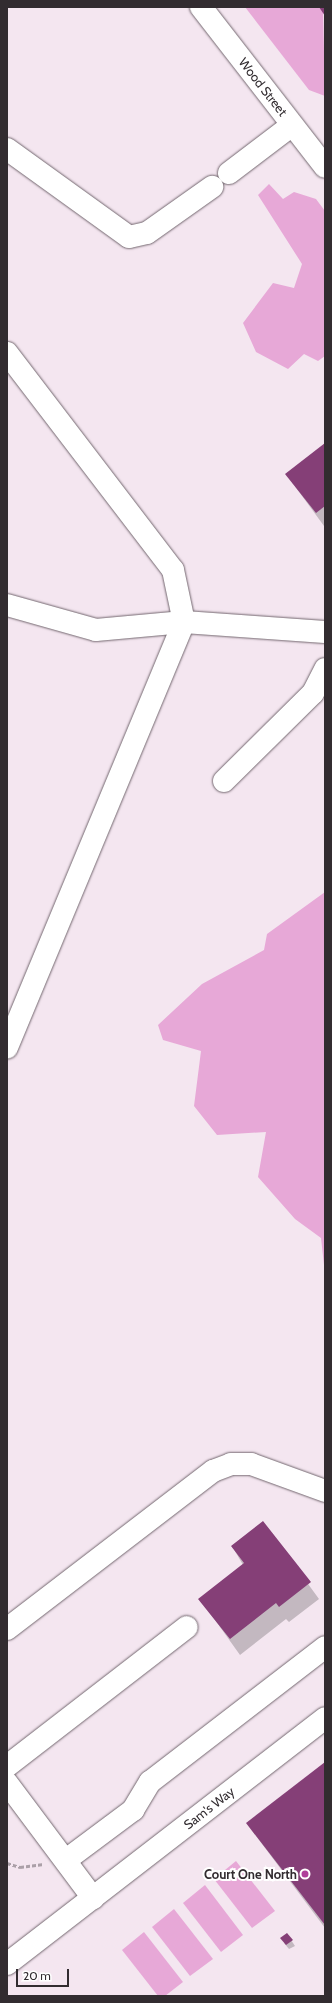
<!DOCTYPE html>
<html>
<head>
<meta charset="utf-8">
<style>
	body { margin:0 }
	#map { position:relative; width:332px; height:2003px; overflow:hidden; background:#f4e6f0; font-family:Cabin,sans-serif }
	div>[style] { position:absolute }
	[style*='--x'] { left:calc(var(--x)*1px); top:calc(var(--y)*1px); width:calc(var(--w)*1px); rotate:calc(var(--a)*1deg) }
	.green>* { inset:0; background:#e7a8d7 }
	.shadow>* { inset:0; background:#0003 }
	.building>* { inset:0; background:#853f77 }
	.path>* { height:2.5px; margin-top:-1.25px; transform-origin:0; background:repeating-linear-gradient(90deg,#aba0a8 0 4px,transparent 0 6px) }
	.roads { filter:drop-shadow(0 0 1px #73676f) drop-shadow(0 0 1px #73676f) }
	.minor>* { height:22px; margin:-11px; padding:0 11px; transform-origin:11px; border-radius:11px; background:#fff }
	.dots>* { width:11px; height:11px; translate:-50% -50%; box-sizing:border-box; border:2px solid #fff; border-radius:50% }
	span { translate:-50% -50%; white-space:nowrap; text-align:center; line-height:1.15; -webkit-text-stroke:4px #fff; paint-order:stroke }
	.street-label { font-size:13px; color:#322c30 }
	.poi-label { font-size:13px; color:#322c30; font-weight:700 }
	.right { translate:-100% -50%; text-align:right }
	.frame { position:absolute; inset:0; border:8px solid #322c30; pointer-events:none }
	.scale { position:absolute; left:16px; top:1969px; width:53px; height:18px; box-sizing:border-box; border:2px solid #322c30; border-top:0; padding-left:5px; font-size:12px; line-height:14px; white-space:nowrap; color:#322c30; -webkit-text-stroke:3px #fff; paint-order:stroke }
</style>
</head>
<body>
<div id="map">
	<div class="green">
		<i style="clip-path:polygon(245px 7px,323px 7px,325px 96px,309px 90px)"></i>
		<i style="clip-path:polygon(269px 184px,283px 199px,294px 192px,316px 199px,325px 211px,325px 356px,318px 361px,304px 354px,288px 369px,256px 352px,243px 323px,273px 283px,294px 288px,302px 264px,258px 195px)"></i>
		<i style="clip-path:polygon(325px 892px,325px 1274px,321px 1238px,295px 1219px,258px 1177px,266px 1132px,217px 1135px,194px 1106px,201px 1051px,163px 1040px,158px 1025px,202px 984px,264px 950px,267px 934px)"></i>
		<i style="clip-path:polygon(236px 1861px,275px 1911px,252px 1928px,214px 1879px)"></i>
		<i style="clip-path:polygon(205px 1885px,243px 1935px,221px 1952px,183px 1903px)"></i>
		<i style="clip-path:polygon(174px 1909px,213px 1959px,190px 1976px,152px 1927px)"></i>
		<i style="clip-path:polygon(144px 1932px,183px 1982px,165px 1996px,158px 1996px,122px 1950px)"></i>
	</div>
	<div class="shadow">
		<i style="clip-path:polygon(325px 444px,325px 525px,324px 526px,286px 474px)"></i>
		<i style="clip-path:polygon(263px 1522px,319px 1599px,289px 1622px,286px 1619px,240px 1655px,200px 1599px,243px 1565px,232px 1546px)"></i>
		<i style="clip-path:polygon(325px 1763px,325px 1928px,247px 1824px)"></i>
		<i style="clip-path:polygon(287px 1934px,295px 1946px,289px 1949px,284px 1943px)"></i>
	</div>
	<div class="building">
		<i style="clip-path:polygon(319px 7px,325px 7px,325px 16px)"></i>
		<i style="clip-path:polygon(325px 443px,325px 506px,316px 513px,285px 474px)"></i>
		<i style="clip-path:polygon(263px 1521px,311px 1582px,279px 1607px,276px 1603px,230px 1639px,198px 1599px,244px 1563px,231px 1546px)"></i>
		<i style="clip-path:polygon(325px 1762px,325px 1925px,246px 1823px)"></i>
		<i style="clip-path:polygon(287px 1933px,293px 1940px,286px 1945px,280px 1938px)"></i>
	</div>
	<div class="path">
		<i style="--x:7;--y:1863;--w:14;--a:17"></i>
		<i style="--x:20;--y:1867;--w:24;--a:-7"></i>
	</div>
	<div class="roads">
		<div class="minor">
			<i style="--x:201;--y:7;--w:202;--a:52.2"></i>
			<i style="--x:7;--y:149;--w:150;--a:35.8"></i>
			<i style="--x:129;--y:237;--w:18;--a:-13"></i>
			<i style="--x:147;--y:233;--w:80;--a:-35.3"></i>
			<i style="--x:229;--y:173;--w:79;--a:-37.3"></i>
			<i style="--x:7;--y:353;--w:273;--a:52.6"></i>
			<i style="--x:173;--y:570;--w:53;--a:78.1"></i>
			<i style="--x:184;--y:622;--w:141;--a:4.1"></i>
			<i style="--x:7;--y:605;--w:92;--a:15.7"></i>
			<i style="--x:96;--y:630;--w:88;--a:-5.2"></i>
			<i style="--x:184;--y:622;--w:461;--a:112.6"></i>
			<i style="--x:224;--y:781;--w:125;--a:-44.7"></i>
			<i style="--x:313;--y:693;--w:27;--a:-63"></i>
			<i style="--x:7;--y:1629;--w:260;--a:-37.5"></i>
			<i style="--x:213;--y:1471;--w:19;--a:-21"></i>
			<i style="--x:231;--y:1464;--w:20;--a:0"></i>
			<i style="--x:251;--y:1464;--w:79;--a:20"></i>
			<i style="--x:7;--y:1766;--w:227;--a:-37.7"></i>
			<i style="--x:7;--y:1783;--w:144;--a:53.2"></i>
			<i style="--x:66;--y:1860;--w:84;--a:-36.7"></i>
			<i style="--x:133;--y:1810;--w:33;--a:-59"></i>
			<i style="--x:150;--y:1782;--w:221;--a:-37.6"></i>
			<i style="--x:7;--y:1964;--w:402;--a:-37.7"></i>
		</div>
	</div>
	<div class="dots">
		<i style="left:305px;top:1874px;background:#af3f9a"></i>
	</div>
	<div class="street-label">
		<span style="left:263px;top:87px;rotate:52deg">Wood Street</span>
		<span style="left:209px;top:1808px;rotate:-38deg">Sam's Way</span>
	</div>
	<div class="poi-label">
		<span class="right" style="left:297px;top:1874px">Court One North</span>
	</div>
	<div class="frame"></div>
	<div class="scale">20 m</div>
</div>
</body>
</html>
